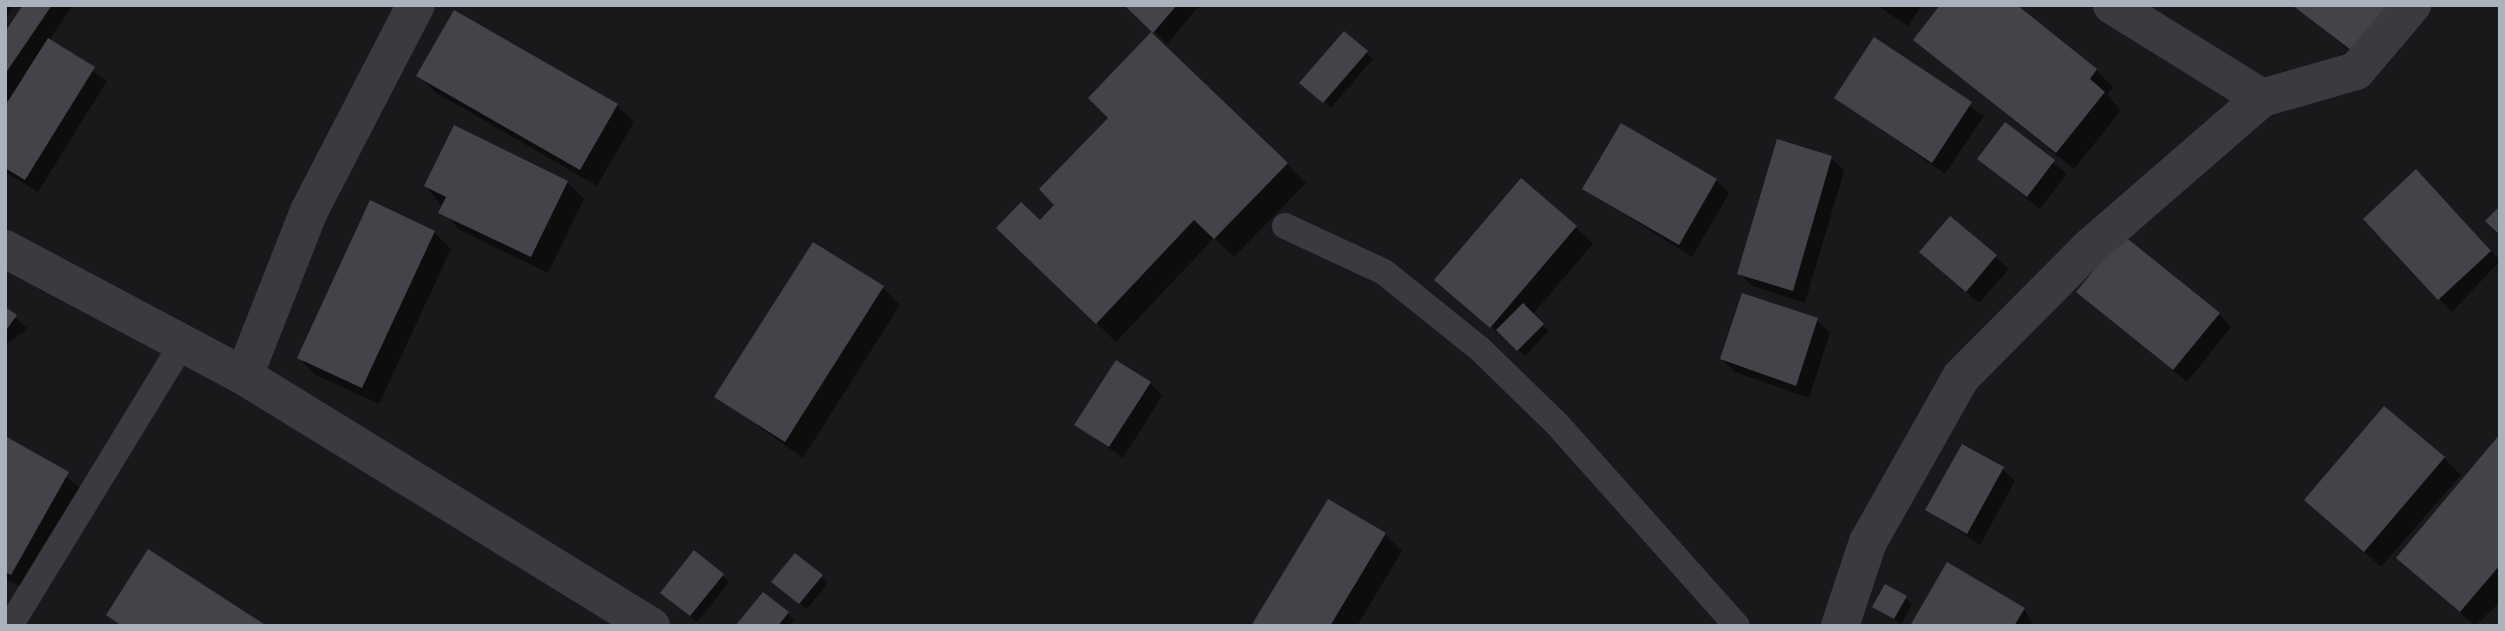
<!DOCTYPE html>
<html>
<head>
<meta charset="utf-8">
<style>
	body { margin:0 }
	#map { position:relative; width:2505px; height:631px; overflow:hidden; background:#19191c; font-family:Quicksand,sans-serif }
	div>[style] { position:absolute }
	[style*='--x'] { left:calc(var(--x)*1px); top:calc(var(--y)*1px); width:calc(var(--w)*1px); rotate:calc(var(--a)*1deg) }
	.shadow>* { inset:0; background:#0007 }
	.building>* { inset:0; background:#434449 }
	.service>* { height:26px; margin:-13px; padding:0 13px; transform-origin:13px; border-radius:13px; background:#3a3b41 }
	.minor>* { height:38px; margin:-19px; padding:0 19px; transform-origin:19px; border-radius:19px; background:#3a3b41 }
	span { translate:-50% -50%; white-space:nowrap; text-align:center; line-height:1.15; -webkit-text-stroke:5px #141417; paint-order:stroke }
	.frame { position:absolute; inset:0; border:7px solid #abb1bd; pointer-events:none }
</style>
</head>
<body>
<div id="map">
	<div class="shadow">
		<i style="clip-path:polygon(5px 5px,13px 5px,5px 21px)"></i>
		<i style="clip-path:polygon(25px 5px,73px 5px,49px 41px,107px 81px,38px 192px,5px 172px,11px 101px,5px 97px,5px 35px)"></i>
		<i style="clip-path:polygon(1126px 5px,1200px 5px,1167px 44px)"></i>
		<i style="clip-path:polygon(1876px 5px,1922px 5px,1908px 26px)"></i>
		<i style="clip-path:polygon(2294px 5px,2417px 5px,2369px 67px)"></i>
		<i style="clip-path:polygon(1344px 33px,1373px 59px,1331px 108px,1308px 89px)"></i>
		<i style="clip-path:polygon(1874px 40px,1984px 116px,1945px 174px,1836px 98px)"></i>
		<i style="clip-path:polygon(1915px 40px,2096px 70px,2113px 87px,2107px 95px,2121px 110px,2074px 169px)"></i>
		<i style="clip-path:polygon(418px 75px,617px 105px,634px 122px,597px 186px,435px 92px)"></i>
		<i style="clip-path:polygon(2005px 125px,2067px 174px,2040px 209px,1979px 159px)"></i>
		<i style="clip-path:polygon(1778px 141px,1832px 158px,1844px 171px,1805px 303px,1752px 286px,1739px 273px)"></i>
		<i style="clip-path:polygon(1287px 164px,1306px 183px,1234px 257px,1214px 238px,1116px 342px,1018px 247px,1040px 222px)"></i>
		<i style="clip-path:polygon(1716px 180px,1729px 193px,1692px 257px,1585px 189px)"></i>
		<i style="clip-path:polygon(567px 182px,584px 199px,548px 273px,458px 229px,426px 186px)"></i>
		<i style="clip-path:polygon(2429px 184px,2500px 261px,2452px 312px,2439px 299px)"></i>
		<i style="clip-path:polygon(1951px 218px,2009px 269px,1979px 303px,1921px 252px)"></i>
		<i style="clip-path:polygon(1576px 227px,1593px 244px,1532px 315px,1549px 331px,1525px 356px,1437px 280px)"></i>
		<i style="clip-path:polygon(434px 232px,451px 249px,379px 404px,316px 375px,299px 358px)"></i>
		<i style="clip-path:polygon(883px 288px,900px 305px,803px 458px,717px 397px)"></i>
		<i style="clip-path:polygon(2078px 292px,2219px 314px,2231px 327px,2187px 382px)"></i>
		<i style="clip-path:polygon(1743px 295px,1817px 320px,1830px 333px,1809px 398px,1735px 372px,1722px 359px)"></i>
		<i style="clip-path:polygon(5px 309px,28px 329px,5px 345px)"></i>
		<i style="clip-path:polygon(1150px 383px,1162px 396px,1123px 458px,1077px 425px)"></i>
		<i style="clip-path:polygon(2500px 437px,2500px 602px,2475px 626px,2398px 557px)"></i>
		<i style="clip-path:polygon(5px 438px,85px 490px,29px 591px,5px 578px)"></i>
		<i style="clip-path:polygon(2444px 458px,2461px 475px,2381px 567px,2306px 500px)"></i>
		<i style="clip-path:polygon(2002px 469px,2015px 481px,1980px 545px,1927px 510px)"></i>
		<i style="clip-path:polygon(1385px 534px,1402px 551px,1357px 626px,1253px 626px)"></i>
		<i style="clip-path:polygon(795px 556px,828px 583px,807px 609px,780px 588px)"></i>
		<i style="clip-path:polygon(723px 575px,729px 582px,697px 622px,669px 599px)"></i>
		<i style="clip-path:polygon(1906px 598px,1912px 604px,1901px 624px,1874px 606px)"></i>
		<i style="clip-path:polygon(2024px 609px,2034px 626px,1912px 626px)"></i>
		<i style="clip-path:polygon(787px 613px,794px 620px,789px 626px,737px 626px)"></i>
	</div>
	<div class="building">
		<i style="clip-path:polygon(23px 5px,52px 5px,5px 74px,5px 32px)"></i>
		<i style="clip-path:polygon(1124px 5px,1177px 5px,1153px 33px)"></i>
		<i style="clip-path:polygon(1940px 5px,2017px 5px,2097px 69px,2090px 79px,2105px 92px,2056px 153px,1913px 40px)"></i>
		<i style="clip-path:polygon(2292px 5px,2388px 5px,2352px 51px)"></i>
		<i style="clip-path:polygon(454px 10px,618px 104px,580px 170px,416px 76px)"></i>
		<i style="clip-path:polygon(1344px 31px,1368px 51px,1323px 103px,1299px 83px)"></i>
		<i style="clip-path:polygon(1151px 32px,1288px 163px,1214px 239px,1194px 220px,1096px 324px,996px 228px,1021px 202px,1040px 220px,1054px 205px,1039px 189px,1108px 118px,1088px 98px)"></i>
		<i style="clip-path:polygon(1874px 37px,1972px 102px,1932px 163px,1834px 98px)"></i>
		<i style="clip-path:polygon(48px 38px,95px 67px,25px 180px,5px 168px,5px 106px)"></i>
		<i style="clip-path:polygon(2005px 122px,2055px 160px,2027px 197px,1977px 159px)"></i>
		<i style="clip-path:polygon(1621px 123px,1717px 179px,1679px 245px,1582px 189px)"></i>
		<i style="clip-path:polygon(454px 125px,568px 181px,531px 257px,438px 213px,446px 197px,424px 186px)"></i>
		<i style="clip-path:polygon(1777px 139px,1832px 156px,1793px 291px,1737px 274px)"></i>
		<i style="clip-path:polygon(2416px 169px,2491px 251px,2438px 300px,2363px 219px)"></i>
		<i style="clip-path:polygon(1521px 178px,1577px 226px,1490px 328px,1434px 280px)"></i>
		<i style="clip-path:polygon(370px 200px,435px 231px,362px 388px,297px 358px)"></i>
		<i style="clip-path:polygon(2500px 206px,2500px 235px,2485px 221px)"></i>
		<i style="clip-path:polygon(1950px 216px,1997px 255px,1966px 292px,1919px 252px)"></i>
		<i style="clip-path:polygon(2123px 235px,2220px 313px,2173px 370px,2076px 292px)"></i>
		<i style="clip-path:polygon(813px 242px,884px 286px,785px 442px,714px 397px)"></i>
		<i style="clip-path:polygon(1742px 293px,1818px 318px,1796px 386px,1720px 359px)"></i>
		<i style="clip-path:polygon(1523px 303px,1544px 324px,1517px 351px,1496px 330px)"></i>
		<i style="clip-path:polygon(5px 307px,17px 315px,7px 329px,5px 328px)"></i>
		<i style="clip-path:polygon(1116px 360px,1151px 382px,1109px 447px,1074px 425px)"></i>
		<i style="clip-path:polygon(2384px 406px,2445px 457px,2364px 552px,2304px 500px)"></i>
		<i style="clip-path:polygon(2500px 434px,2500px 565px,2460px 612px,2396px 558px)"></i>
		<i style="clip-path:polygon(5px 436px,69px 472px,11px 575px,5px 572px)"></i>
		<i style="clip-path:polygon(1962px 444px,2004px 467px,1967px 534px,1925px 510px)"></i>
		<i style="clip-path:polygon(1328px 499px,1386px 533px,1330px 626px,1251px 626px)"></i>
		<i style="clip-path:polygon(148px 549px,267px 626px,122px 626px,106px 615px)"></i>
		<i style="clip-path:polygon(694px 550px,724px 574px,690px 616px,660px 593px)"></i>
		<i style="clip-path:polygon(795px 553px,823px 575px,799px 604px,771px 582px)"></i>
		<i style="clip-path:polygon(1947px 562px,2025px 608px,2014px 626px,1910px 626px)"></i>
		<i style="clip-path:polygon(1885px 584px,1907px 596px,1894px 619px,1872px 607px)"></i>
		<i style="clip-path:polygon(763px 592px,789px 612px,778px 626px,735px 626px)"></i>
	</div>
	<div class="service">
		<i style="--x:1285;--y:226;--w:109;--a:24.9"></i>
		<i style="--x:1384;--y:272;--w:124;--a:38.8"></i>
		<i style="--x:1481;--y:350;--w:107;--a:44.2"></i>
		<i style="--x:1558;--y:425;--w:269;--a:48.3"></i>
		<i style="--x:10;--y:626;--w:332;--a:-58.6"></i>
	</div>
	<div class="minor">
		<i style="--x:2112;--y:5;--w:176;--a:31.8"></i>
		<i style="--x:5;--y:249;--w:271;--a:28"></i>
		<i style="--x:244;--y:376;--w:478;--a:31.6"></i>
		<i style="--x:244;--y:376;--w:177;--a:-68.5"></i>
		<i style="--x:309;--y:211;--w:232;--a:-62.6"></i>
		<i style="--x:1840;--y:626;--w:89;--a:-71.6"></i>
		<i style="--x:1868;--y:542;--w:189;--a:-60.6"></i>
		<i style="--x:1961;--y:377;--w:183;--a:-45.2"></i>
		<i style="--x:2090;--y:247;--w:228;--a:-40.9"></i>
		<i style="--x:2262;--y:98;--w:98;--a:-16"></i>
		<i style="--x:2356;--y:71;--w:87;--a:-49.7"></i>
	</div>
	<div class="frame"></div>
</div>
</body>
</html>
